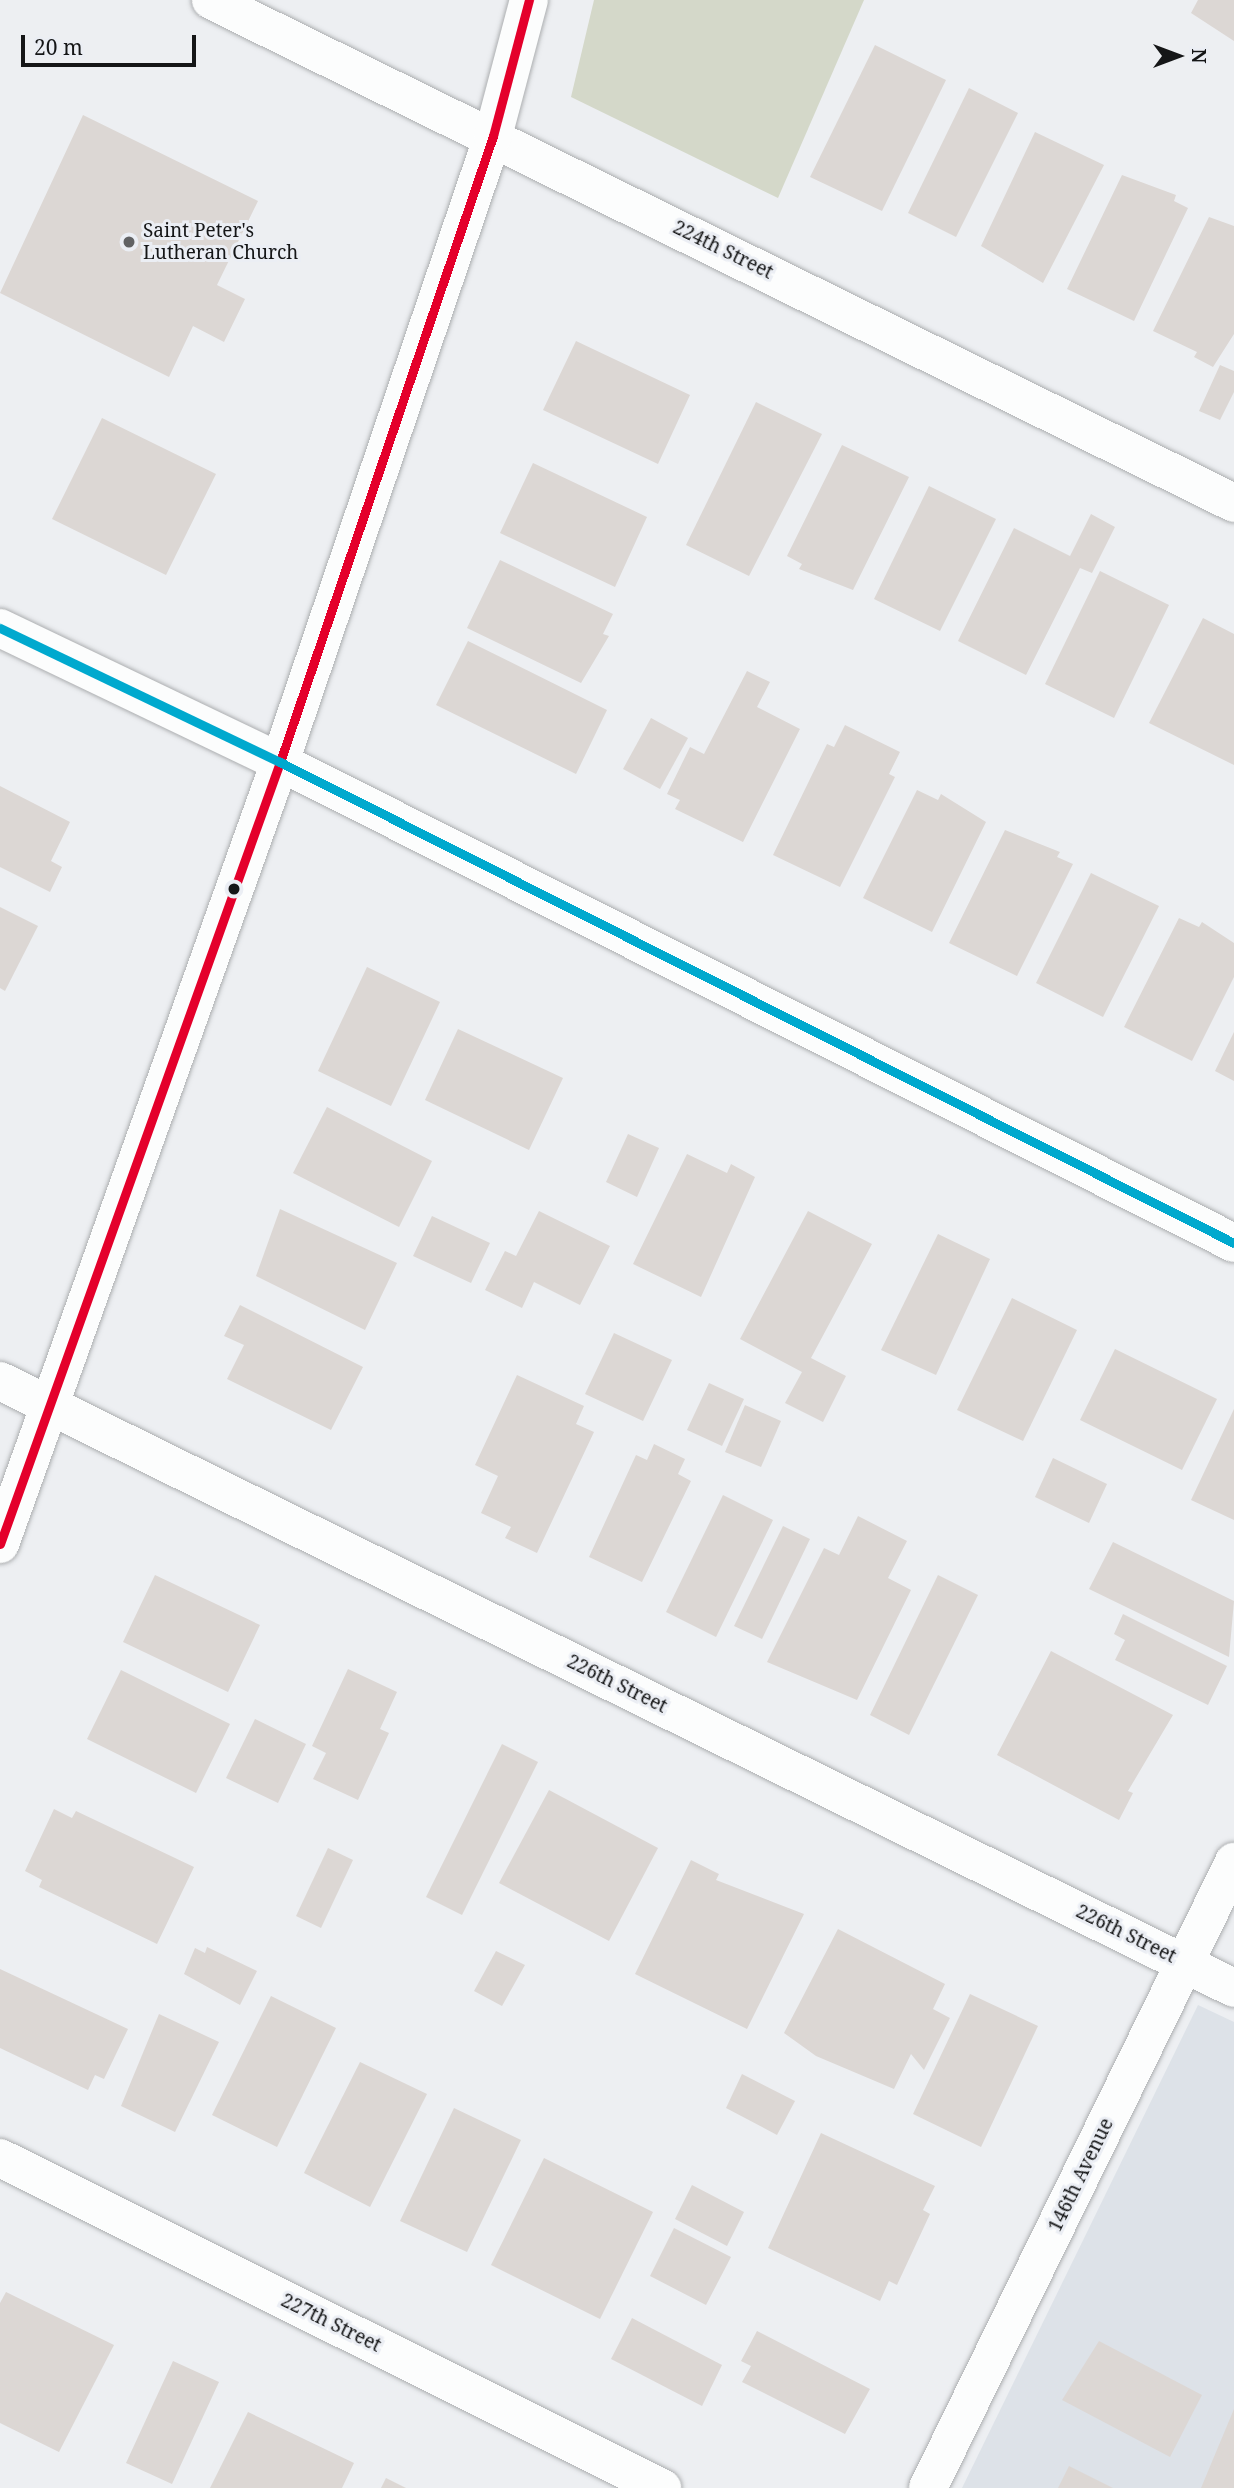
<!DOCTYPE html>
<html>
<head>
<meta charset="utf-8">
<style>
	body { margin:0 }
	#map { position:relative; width:1234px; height:2488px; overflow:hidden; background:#edeff2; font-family:"Noto Serif",serif }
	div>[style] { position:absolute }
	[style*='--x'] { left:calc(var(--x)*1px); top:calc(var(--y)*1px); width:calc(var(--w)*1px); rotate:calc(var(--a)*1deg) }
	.built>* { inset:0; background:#dde2e8 }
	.green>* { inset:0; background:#d4d8c9 }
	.building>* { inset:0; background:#dcd7d4 }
	.roads { filter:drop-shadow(0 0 2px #acaeb0) drop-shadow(0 0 2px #acaeb0) }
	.street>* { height:38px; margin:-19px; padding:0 19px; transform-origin:19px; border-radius:19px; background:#fcfdfd }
	.secondary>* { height:38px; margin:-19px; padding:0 19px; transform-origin:19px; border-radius:19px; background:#fcfdfd }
	.bus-1>* { height:9px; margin:-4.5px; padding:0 4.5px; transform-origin:4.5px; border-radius:4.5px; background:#e4002b }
	.bus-2>* { height:9px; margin:-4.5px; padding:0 4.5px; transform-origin:4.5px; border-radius:4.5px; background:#00a9ce }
	.dots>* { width:19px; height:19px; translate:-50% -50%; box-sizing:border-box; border:4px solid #ebeef4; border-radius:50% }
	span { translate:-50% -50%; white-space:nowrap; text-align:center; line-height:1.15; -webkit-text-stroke:6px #ebeef4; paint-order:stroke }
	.poi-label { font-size:19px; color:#151617 }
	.left { translate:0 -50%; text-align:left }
	.street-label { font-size:19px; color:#151617 }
	.north { position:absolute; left:1143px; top:21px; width:70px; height:70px; -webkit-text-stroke:5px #ebeef4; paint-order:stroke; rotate:90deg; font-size:19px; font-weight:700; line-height:28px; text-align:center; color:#151617 }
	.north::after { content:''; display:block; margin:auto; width:24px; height:32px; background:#151617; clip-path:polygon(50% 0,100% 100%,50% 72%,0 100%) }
	.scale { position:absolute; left:21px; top:35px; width:175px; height:32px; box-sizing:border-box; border:4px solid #151617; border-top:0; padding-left:9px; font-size:21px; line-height:24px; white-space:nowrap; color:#151617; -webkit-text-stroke:5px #ebeef4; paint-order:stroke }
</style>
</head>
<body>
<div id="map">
	<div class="built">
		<i style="clip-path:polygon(1198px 2005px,1234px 2022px,1234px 2488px,962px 2488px)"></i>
	</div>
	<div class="green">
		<i style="clip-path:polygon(594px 0,864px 0,778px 198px,571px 97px)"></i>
	</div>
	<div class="building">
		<i style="clip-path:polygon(1198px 0,1234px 0,1234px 41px,1191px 13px)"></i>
		<i style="clip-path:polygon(875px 45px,946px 80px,882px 211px,810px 177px)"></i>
		<i style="clip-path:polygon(969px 88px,1018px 113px,956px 237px,908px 213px)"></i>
		<i style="clip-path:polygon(83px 115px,258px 201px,217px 285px,245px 299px,224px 342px,193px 326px,169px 377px,0 293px)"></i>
		<i style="clip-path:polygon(1035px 132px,1104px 165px,1043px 283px,981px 246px)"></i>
		<i style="clip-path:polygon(1122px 175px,1176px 195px,1174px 201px,1188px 208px,1134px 321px,1067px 289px)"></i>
		<i style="clip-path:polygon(1209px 217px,1234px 226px,1234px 334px,1213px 367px,1194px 357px,1197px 352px,1153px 331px)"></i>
		<i style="clip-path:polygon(576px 341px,690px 395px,658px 464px,543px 410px)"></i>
		<i style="clip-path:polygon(1220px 365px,1234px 371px,1234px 392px,1220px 420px,1199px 411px)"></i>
		<i style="clip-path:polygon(756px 402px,822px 434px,749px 576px,686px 545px)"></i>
		<i style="clip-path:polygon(102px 418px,216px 474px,166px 575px,52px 519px)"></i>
		<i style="clip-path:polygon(842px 445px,909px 477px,853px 590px,799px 569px,802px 564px,787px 556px)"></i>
		<i style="clip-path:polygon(533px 463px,647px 517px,615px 587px,500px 533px)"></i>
		<i style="clip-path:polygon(929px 486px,996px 519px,940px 631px,874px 599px)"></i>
		<i style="clip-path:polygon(1091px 514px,1115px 527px,1092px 573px,1080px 568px,1026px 675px,958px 641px,1014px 528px,1070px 556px)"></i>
		<i style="clip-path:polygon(500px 560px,613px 614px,603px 634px,609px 636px,581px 683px,467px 628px)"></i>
		<i style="clip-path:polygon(1100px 571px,1169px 605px,1114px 718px,1045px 684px)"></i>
		<i style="clip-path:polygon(1203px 618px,1234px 634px,1234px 765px,1149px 723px)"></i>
		<i style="clip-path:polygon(468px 641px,607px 710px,576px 774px,436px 705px)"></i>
		<i style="clip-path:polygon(747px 671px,770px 682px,757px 707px,800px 729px,743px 842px,675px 809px,680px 800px,667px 794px,690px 747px,704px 754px)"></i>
		<i style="clip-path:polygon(651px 718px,688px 738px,660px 789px,623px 769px)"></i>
		<i style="clip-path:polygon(845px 725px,900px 752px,889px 774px,895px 777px,840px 887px,773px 855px,827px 744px,834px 747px)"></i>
		<i style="clip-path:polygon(0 786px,70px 822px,51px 861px,62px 867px,50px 892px,0 867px)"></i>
		<i style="clip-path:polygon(917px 790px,938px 800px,941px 794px,986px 822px,932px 932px,863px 898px)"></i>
		<i style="clip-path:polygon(1005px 830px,1060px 852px,1057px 857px,1073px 864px,1017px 976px,949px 943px)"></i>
		<i style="clip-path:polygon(1091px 873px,1159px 906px,1103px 1017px,1036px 983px)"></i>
		<i style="clip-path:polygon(0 907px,38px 926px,5px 991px,0 988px)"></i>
		<i style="clip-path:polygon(1179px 918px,1199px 927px,1202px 922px,1234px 943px,1234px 977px,1192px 1061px,1124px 1027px)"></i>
		<i style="clip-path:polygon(367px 967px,440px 1002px,391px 1106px,318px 1071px)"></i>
		<i style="clip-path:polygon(458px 1029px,563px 1078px,529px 1150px,425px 1100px)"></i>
		<i style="clip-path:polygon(1234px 1032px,1234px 1081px,1215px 1071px)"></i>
		<i style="clip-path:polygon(327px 1107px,432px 1161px,399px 1227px,293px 1173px)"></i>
		<i style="clip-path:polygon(628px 1134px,659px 1148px,637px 1197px,606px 1182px)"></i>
		<i style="clip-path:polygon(687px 1154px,727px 1173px,731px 1164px,755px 1177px,701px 1297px,633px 1264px)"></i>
		<i style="clip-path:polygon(280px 1209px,397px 1263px,365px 1330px,256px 1276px)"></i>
		<i style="clip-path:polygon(539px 1211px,610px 1246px,580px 1305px,534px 1282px,522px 1308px,485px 1290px,505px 1251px,516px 1256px)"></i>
		<i style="clip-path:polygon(808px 1211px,872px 1244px,811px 1358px,846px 1376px,823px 1422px,785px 1403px,802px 1372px,740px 1339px)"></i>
		<i style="clip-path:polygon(432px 1216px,490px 1243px,471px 1283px,413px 1256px)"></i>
		<i style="clip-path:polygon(938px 1234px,990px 1259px,936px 1375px,881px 1350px)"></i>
		<i style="clip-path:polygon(1012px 1298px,1077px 1330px,1023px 1441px,957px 1410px)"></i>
		<i style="clip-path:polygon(240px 1305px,363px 1367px,331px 1430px,227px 1379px,244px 1345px,224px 1336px)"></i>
		<i style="clip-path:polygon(614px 1333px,672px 1360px,643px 1421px,585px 1394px)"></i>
		<i style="clip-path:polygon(1115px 1349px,1217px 1399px,1182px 1470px,1080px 1420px)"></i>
		<i style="clip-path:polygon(517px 1375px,584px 1406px,576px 1424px,594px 1432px,537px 1553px,505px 1538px,511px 1527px,481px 1513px,498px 1476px,475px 1465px)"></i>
		<i style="clip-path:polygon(709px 1383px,744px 1399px,722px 1446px,687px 1430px)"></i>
		<i style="clip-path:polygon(745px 1405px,781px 1421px,761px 1467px,725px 1452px)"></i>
		<i style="clip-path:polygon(1234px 1409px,1234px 1520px,1191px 1500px)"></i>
		<i style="clip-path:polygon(654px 1444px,685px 1459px,678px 1474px,691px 1481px,642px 1582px,589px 1557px,636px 1455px,647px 1460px)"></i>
		<i style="clip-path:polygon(1053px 1458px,1107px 1484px,1089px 1523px,1035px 1497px)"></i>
		<i style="clip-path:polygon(723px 1495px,773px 1520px,716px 1637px,666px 1612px)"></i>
		<i style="clip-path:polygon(858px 1516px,907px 1541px,888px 1578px,911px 1590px,857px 1700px,767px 1662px,824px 1548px,839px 1555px)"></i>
		<i style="clip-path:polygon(783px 1526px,810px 1539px,762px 1639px,734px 1626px)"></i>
		<i style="clip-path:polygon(1113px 1542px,1234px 1601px,1229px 1657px,1089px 1589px)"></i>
		<i style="clip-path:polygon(155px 1575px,260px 1625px,228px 1692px,123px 1642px)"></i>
		<i style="clip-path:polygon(938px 1575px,978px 1595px,909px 1735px,870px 1715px)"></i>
		<i style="clip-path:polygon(1123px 1614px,1227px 1666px,1208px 1705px,1115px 1660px,1125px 1640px,1114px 1634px)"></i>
		<i style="clip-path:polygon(1051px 1651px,1173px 1715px,1128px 1791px,1133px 1793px,1119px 1820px,997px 1755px)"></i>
		<i style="clip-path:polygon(348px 1669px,397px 1692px,380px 1729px,389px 1733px,358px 1800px,313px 1779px,326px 1753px,312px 1746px)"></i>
		<i style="clip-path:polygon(121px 1670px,230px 1724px,196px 1793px,87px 1739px)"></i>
		<i style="clip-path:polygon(255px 1719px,306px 1744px,278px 1803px,226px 1778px)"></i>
		<i style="clip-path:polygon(502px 1744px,538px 1762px,462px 1915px,426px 1897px)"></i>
		<i style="clip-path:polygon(549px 1790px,658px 1848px,609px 1941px,499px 1883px)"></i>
		<i style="clip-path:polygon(54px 1809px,72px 1818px,76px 1811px,194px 1867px,157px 1944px,39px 1887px,42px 1880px,25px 1871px)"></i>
		<i style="clip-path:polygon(328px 1848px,353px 1860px,321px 1928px,296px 1916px)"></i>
		<i style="clip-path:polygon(691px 1860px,719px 1874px,716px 1880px,804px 1914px,747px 2029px,635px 1974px)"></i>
		<i style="clip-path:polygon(838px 1929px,945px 1984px,933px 2009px,950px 2018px,924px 2070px,911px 2054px,894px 2089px,816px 2056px,784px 2033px)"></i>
		<i style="clip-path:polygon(207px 1947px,257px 1971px,240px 2005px,184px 1974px,195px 1948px,205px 1953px)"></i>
		<i style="clip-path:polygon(496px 1951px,525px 1965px,502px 2006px,474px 1991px)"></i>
		<i style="clip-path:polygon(0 1969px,128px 2029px,104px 2079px,95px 2075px,88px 2090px,0 2048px)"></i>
		<i style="clip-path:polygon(970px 1994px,1038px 2026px,981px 2147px,913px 2114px)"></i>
		<i style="clip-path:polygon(271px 1996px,336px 2028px,277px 2147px,212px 2115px)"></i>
		<i style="clip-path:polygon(159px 2014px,219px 2042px,175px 2132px,121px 2106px)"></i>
		<i style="clip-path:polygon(360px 2062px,427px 2094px,370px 2207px,304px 2173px)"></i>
		<i style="clip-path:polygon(742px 2074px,795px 2101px,777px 2135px,726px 2108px)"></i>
		<i style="clip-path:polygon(454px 2108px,521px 2140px,467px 2252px,400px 2221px)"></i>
		<i style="clip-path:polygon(821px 2133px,935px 2186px,923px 2210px,930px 2214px,897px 2285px,889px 2281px,880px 2301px,768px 2248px)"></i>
		<i style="clip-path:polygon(544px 2158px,653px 2212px,600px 2319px,491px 2265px)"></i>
		<i style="clip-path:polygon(692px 2185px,744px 2212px,727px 2246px,675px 2219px)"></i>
		<i style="clip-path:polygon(674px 2228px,731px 2257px,706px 2305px,650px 2276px)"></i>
		<i style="clip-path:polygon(6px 2292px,114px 2345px,59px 2452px,0 2423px,0 2303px)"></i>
		<i style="clip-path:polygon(632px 2318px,722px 2365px,702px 2406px,611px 2359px)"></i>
		<i style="clip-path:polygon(757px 2331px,870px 2389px,845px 2434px,742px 2382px,751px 2366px,741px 2361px)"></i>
		<i style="clip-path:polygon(1099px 2341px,1202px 2395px,1170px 2457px,1062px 2400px)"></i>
		<i style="clip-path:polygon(173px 2361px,219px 2382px,172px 2484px,126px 2463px)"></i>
		<i style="clip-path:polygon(1234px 2409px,1234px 2488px,1201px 2488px)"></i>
		<i style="clip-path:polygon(248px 2412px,354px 2463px,342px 2488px,210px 2488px)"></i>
		<i style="clip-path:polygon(1069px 2466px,1113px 2488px,1058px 2488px)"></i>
		<i style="clip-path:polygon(386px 2478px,406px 2488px,381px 2488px)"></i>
	</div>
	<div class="roads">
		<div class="street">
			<i style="--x:211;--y:0;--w:1140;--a:26.18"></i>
			<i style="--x:0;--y:628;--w:310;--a:25.6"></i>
			<i style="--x:0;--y:1381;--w:1375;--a:26.19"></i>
			<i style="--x:0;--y:2158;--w:740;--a:26.5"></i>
			<i style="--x:928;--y:2488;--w:697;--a:-63.95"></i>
		</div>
		<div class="secondary">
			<i style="--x:280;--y:762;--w:1068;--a:26.76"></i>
			<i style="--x:0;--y:1544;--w:831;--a:-70.3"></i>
			<i style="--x:280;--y:762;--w:661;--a:-71.21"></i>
			<i style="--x:493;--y:136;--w:141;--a:-75.2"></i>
		</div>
	</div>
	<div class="bus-1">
		<i style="--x:0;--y:1544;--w:831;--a:-70.3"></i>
		<i style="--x:280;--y:762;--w:661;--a:-71.21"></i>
		<i style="--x:493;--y:136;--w:141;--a:-75.2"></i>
	</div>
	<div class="bus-2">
		<i style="--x:0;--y:628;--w:310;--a:25.6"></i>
		<i style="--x:280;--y:762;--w:1068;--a:26.76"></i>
	</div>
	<div class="dots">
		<i style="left:129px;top:242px;background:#616264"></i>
		<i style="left:234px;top:889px;background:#151617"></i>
	</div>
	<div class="poi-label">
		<span class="left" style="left:143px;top:242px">Saint Peter's<br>Lutheran Church</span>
	</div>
	<div class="street-label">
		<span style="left:723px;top:250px;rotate:26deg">224th Street</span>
		<span style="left:617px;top:1684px;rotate:26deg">226th Street</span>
		<span style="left:1126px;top:1934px;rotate:26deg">226th Street</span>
		<span style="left:1081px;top:2175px;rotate:-64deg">146th Avenue</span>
		<span style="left:331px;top:2323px;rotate:26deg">227th Street</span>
	</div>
	<div class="north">N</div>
	<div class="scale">20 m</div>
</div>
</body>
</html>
